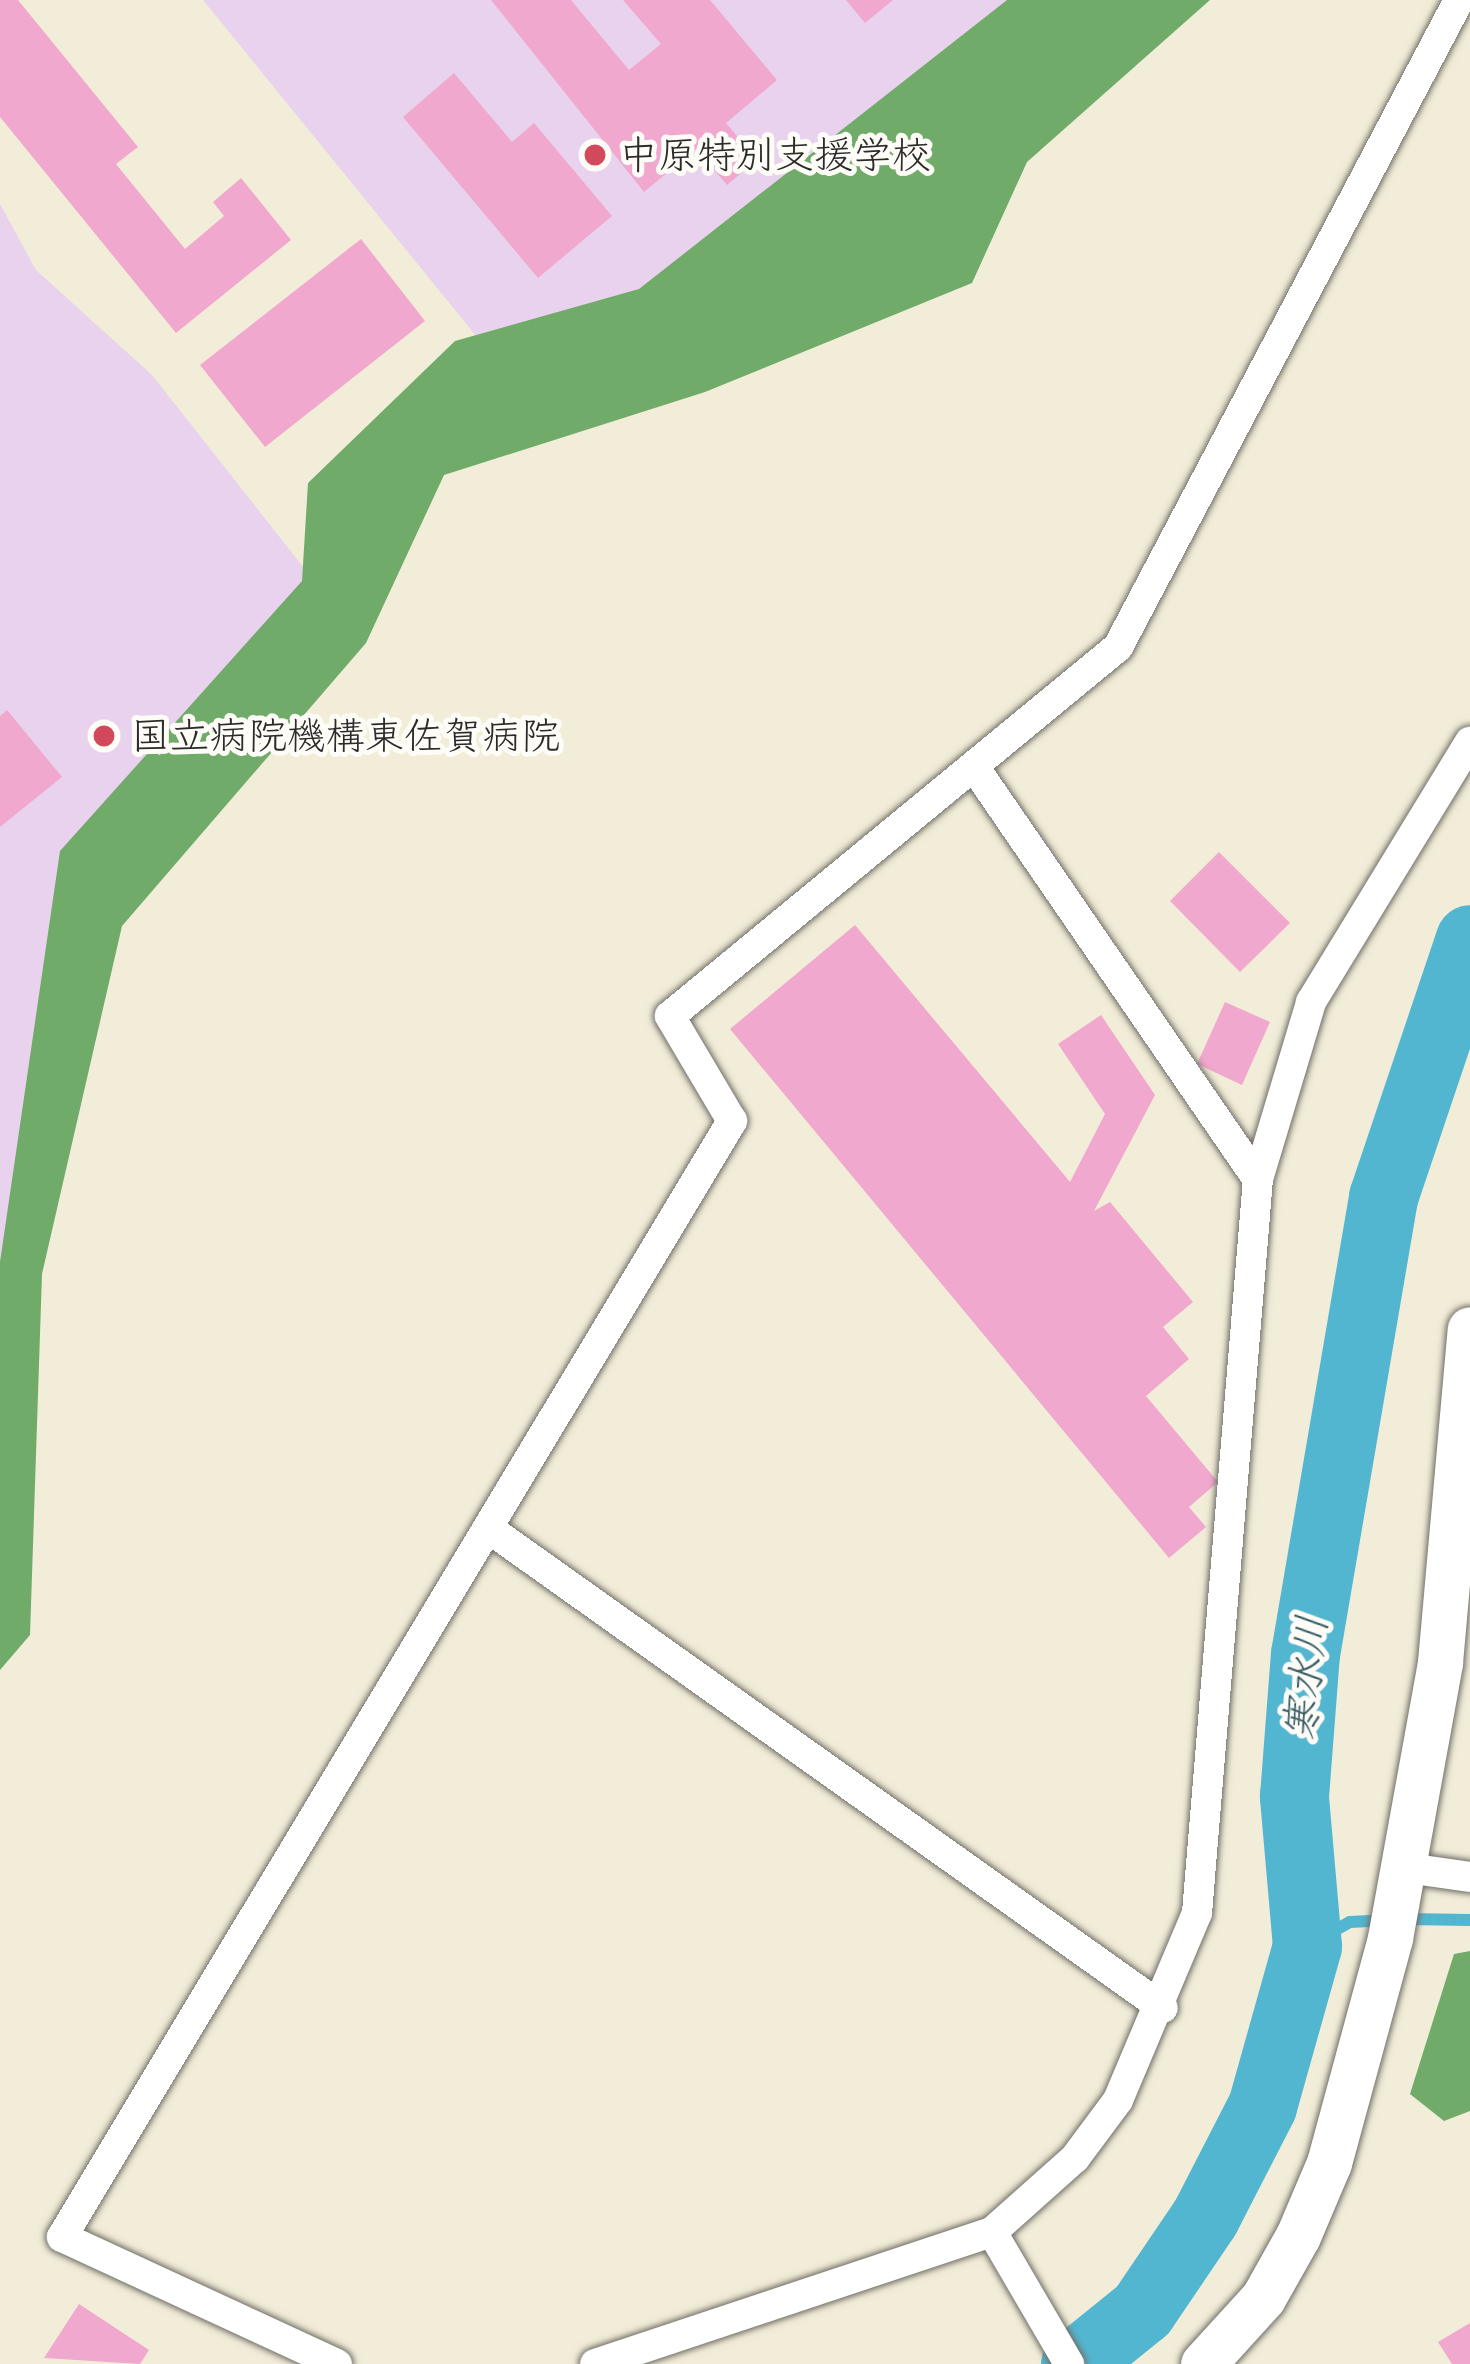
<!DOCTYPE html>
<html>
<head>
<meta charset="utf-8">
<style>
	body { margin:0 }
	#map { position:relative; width:1470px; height:2364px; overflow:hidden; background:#f2edd8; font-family:Sriracha,"Klee One",sans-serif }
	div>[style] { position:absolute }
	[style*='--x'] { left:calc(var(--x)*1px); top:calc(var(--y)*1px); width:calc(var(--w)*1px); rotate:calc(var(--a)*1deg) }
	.built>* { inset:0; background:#e9d2ed }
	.forest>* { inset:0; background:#70ab6a }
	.stream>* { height:12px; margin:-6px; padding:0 6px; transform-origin:6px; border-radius:6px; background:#53b6d1 }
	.river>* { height:69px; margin:-34.5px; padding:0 34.5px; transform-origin:34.5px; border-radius:34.5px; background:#53b6d1 }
	.building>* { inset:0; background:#f1a8ce }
	.roads { filter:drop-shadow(0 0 3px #716f68) drop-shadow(0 0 3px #716f68) }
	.street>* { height:30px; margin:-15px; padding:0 15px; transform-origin:15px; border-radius:15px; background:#fff }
	.secondary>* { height:45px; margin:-22.5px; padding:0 22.5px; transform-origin:22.5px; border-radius:22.5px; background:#fff }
	.dots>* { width:33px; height:33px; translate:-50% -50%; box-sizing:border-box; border:6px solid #fdfcf7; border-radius:50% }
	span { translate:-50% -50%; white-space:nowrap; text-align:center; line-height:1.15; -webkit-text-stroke:10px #fdfcf7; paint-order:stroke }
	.poi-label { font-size:39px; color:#2b2b2b }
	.left { translate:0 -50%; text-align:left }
	.water-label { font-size:42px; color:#395c65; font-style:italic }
</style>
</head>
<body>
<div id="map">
	<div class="built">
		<i style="clip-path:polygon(203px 0,1052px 0,670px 310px,507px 374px)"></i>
		<i style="clip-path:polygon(0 204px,36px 270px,152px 375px,326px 596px,89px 877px,0 1389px)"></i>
	</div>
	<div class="forest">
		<i style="clip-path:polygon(1007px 0,1210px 0,1027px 162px,972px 283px,705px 392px,444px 475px,366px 643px,122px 926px,42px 1274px,30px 1635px,0 1670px,0 1262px,60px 851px,302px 581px,308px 483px,455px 341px,639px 289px)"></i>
		<i style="clip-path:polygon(1470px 1951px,1470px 2111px,1444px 2121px,1410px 2094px,1454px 1954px)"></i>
	</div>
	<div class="stream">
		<i style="--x:1405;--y:1919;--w:65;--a:0.9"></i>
		<i style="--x:1307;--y:1946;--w:49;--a:-29.2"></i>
		<i style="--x:1350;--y:1922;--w:35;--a:-3"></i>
	</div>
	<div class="river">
		<i style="--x:1075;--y:2364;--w:86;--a:-38.9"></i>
		<i style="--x:1142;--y:2310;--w:112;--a:-55.9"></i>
		<i style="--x:1205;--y:2217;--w:125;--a:-62.8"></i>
		<i style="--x:1262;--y:2106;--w:166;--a:-74.3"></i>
		<i style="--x:1307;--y:1946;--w:151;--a:-95"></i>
		<i style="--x:1294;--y:1796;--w:142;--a:-85.6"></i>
		<i style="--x:1305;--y:1654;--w:464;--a:-80.3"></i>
		<i style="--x:1383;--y:1197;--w:272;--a:-71.4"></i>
	</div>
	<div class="building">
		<i style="clip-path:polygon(0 0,18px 0,138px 147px,116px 164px,185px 249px,224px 216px,213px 202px,241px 178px,291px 240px,176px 333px,0 117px)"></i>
		<i style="clip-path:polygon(491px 0,571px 0,629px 70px,661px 44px,623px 0,710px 0,777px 80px,726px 123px,757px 160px,727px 185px,696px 149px,644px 192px)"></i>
		<i style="clip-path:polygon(846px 0,893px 0,865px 23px)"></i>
		<i style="clip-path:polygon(454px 73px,512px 142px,534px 123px,612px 216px,538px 278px,403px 117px)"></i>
		<i style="clip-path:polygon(361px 239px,425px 321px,265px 447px,200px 365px)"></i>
		<i style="clip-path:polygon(7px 710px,62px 777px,0 827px,0 716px)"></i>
		<i style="clip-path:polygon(1219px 852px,1290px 923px,1240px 972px,1170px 901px)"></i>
		<i style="clip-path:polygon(855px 925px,1070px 1182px,1105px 1114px,1058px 1044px,1101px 1015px,1155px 1095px,1094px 1211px,1110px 1202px,1193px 1302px,1163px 1327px,1189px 1359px,1146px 1396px,1218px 1482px,1189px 1507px,1206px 1527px,1169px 1558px,730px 1029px)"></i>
		<i style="clip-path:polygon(1225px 1002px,1270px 1022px,1242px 1085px,1197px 1064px)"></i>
		<i style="clip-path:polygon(79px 2304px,149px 2350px,140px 2364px,44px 2358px)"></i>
		<i style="clip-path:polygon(1470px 2323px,1470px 2364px,1452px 2364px,1438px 2342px)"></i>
	</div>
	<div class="roads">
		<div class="street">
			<i style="--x:975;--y:768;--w:499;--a:55.5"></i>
			<i style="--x:488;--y:1528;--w:828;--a:35.42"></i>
			<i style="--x:1407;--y:1868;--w:64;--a:8.1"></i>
			<i style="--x:992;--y:2232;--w:153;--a:59.7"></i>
			<i style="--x:337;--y:2364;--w:303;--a:-155.2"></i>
			<i style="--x:62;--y:2237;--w:1302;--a:-59.02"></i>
			<i style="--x:732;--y:1121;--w:122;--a:-120.6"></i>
			<i style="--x:670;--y:1016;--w:580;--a:-39.48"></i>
			<i style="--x:1118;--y:647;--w:731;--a:-62.21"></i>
			<i style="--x:595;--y:2364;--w:418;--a:-18.4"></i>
			<i style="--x:992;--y:2232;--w:111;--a:-41.7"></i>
			<i style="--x:1075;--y:2158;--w:72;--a:-53.4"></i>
			<i style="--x:1118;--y:2100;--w:203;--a:-67.1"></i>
			<i style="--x:1197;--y:1913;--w:737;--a:-85.25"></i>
			<i style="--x:1258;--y:1179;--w:185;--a:-73.3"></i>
			<i style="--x:1311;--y:1002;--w:305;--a:-58.6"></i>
		</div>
		<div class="secondary">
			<i style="--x:1203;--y:2364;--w:89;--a:-47.7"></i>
			<i style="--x:1263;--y:2298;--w:71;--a:-60.6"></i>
			<i style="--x:1298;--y:2236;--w:79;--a:-67"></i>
			<i style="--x:1329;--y:2163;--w:233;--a:-74.8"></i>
			<i style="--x:1390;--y:1938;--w:280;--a:-79.7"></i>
			<i style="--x:1440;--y:1662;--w:334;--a:-84.9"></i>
		</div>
	</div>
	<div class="dots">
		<i style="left:595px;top:155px;background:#d1495b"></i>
		<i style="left:104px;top:736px;background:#d1495b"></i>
	</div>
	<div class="poi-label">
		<span class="left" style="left:619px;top:155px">中原特別支援学校</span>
		<span class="left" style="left:131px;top:736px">国立病院機構東佐賀病院</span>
	</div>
	<div class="water-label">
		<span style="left:1306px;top:1678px;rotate:-84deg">寒水川</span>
	</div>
</div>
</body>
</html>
